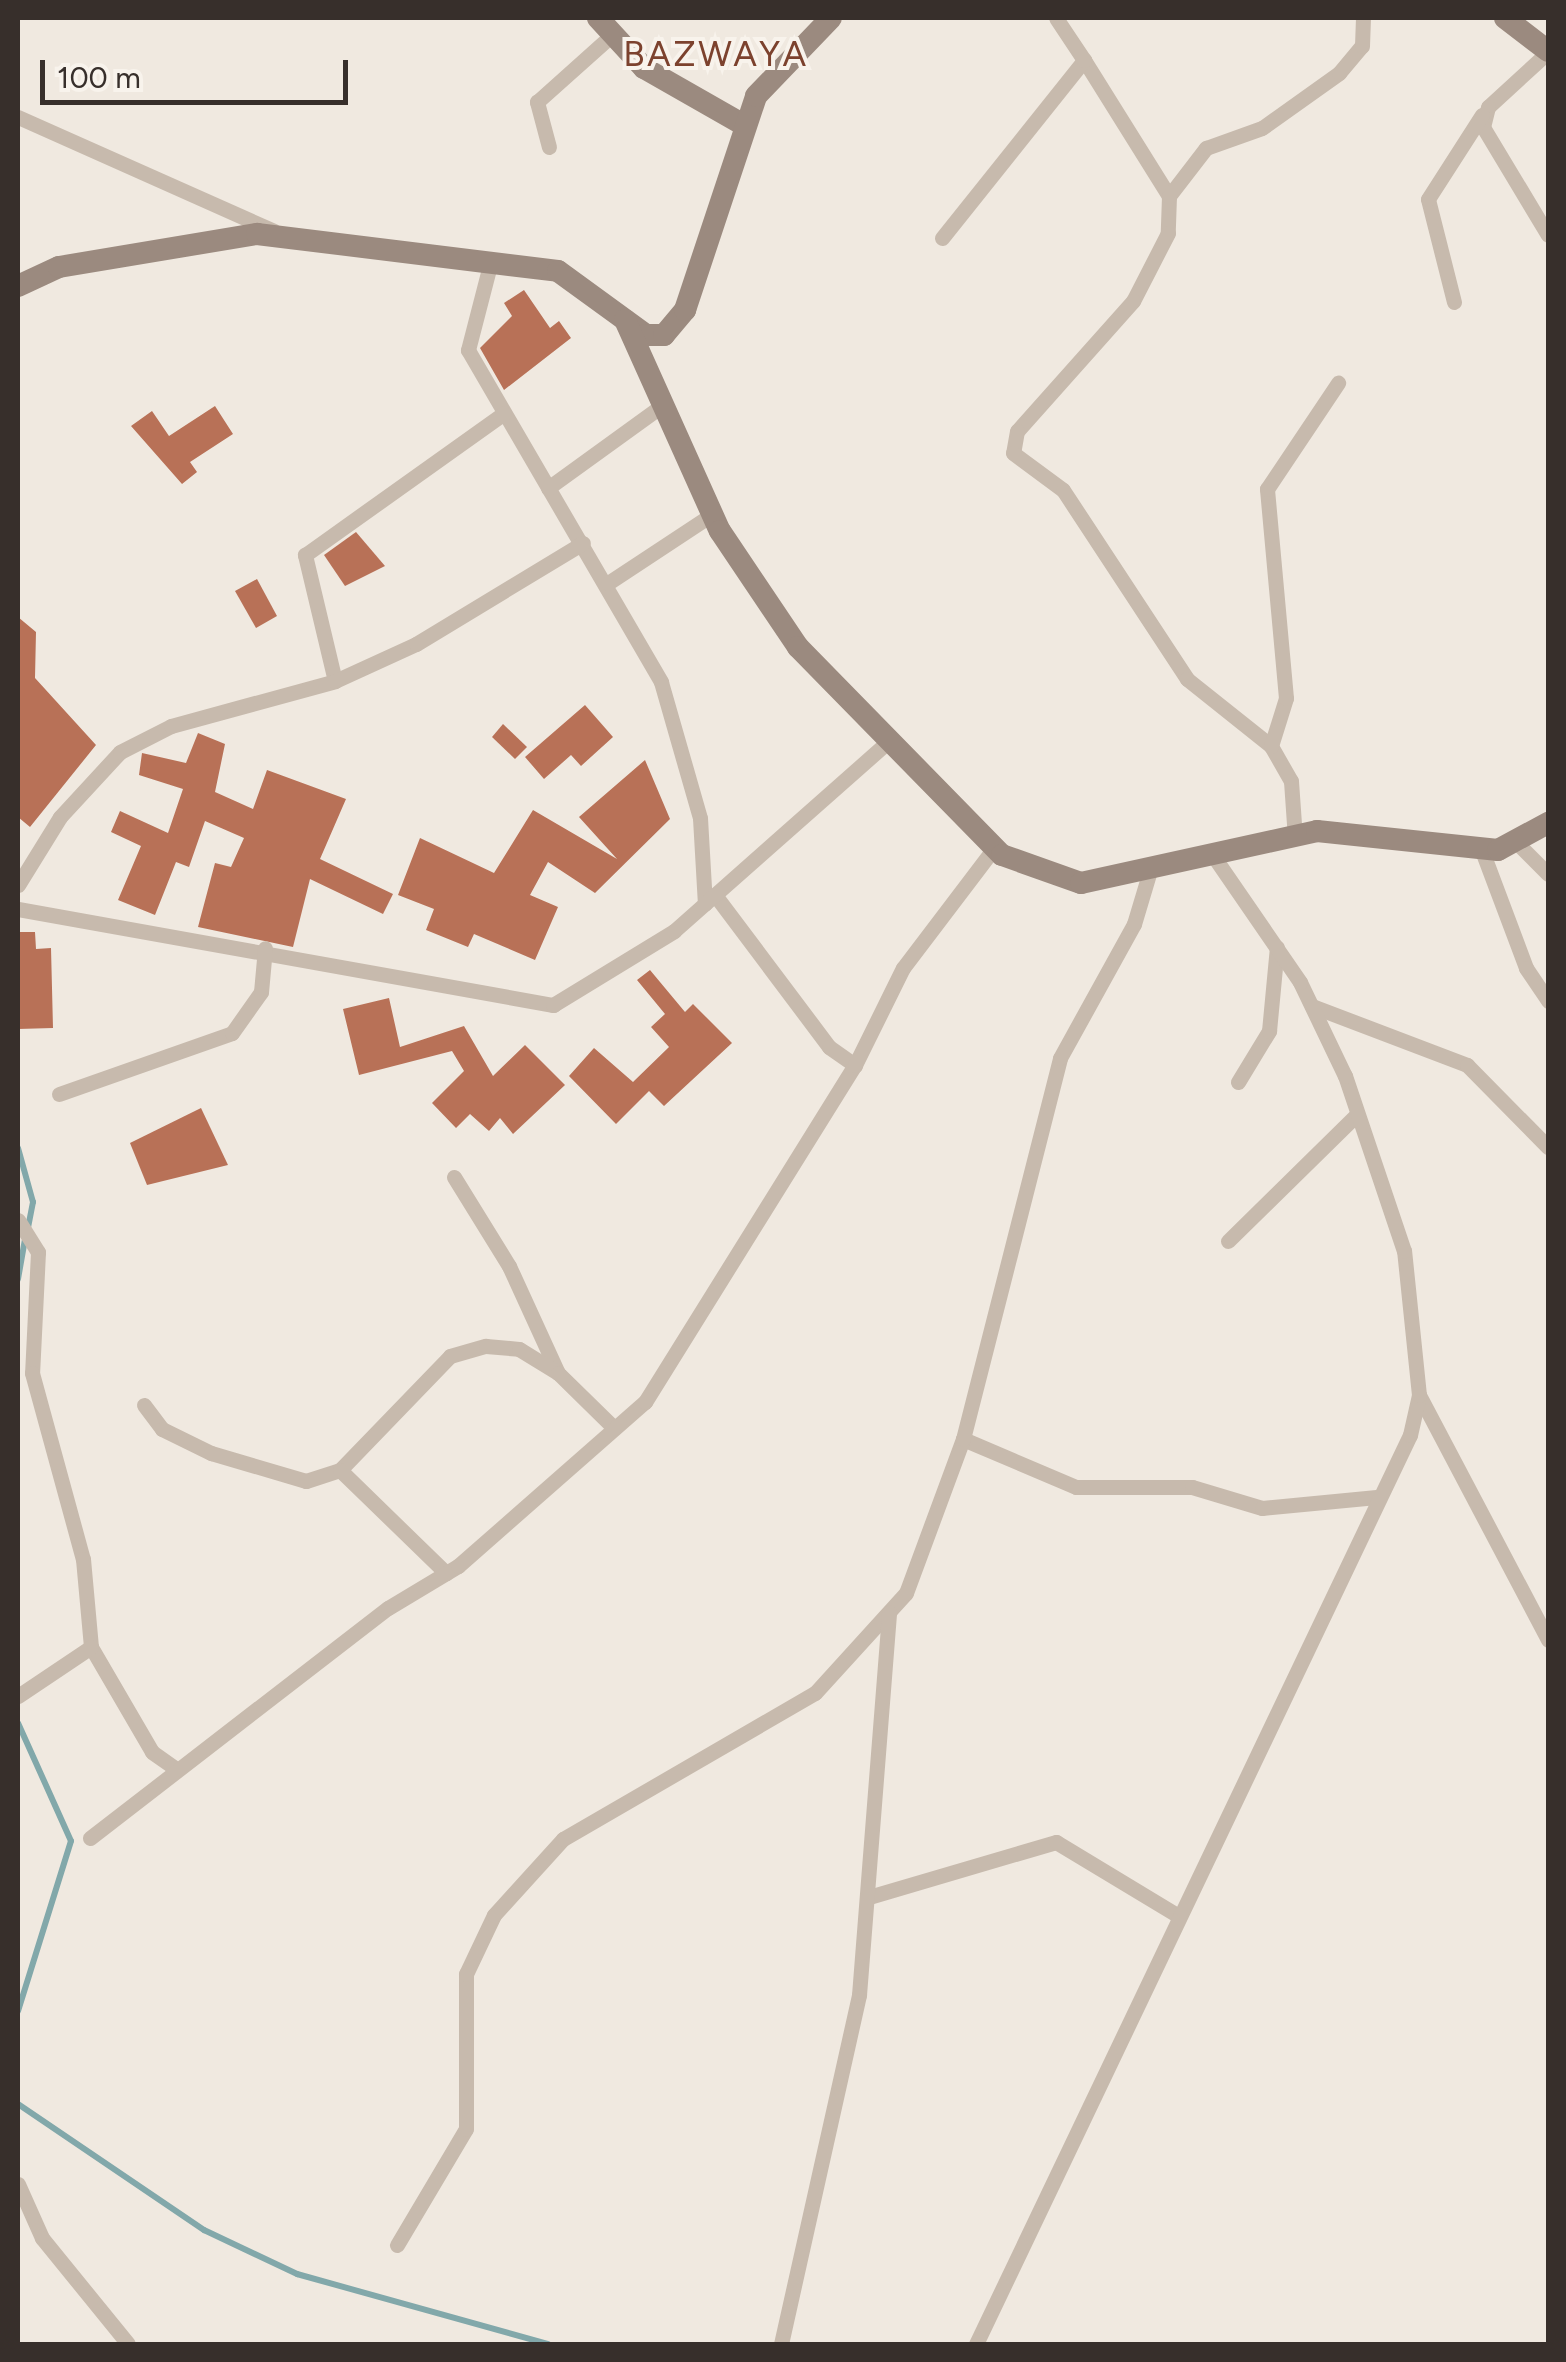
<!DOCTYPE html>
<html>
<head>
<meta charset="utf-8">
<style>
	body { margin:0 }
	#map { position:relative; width:1566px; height:2362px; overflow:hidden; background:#f0e9e0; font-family:Figtree,sans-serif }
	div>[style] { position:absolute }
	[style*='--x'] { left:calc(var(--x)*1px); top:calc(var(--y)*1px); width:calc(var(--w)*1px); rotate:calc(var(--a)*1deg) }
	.stream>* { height:6px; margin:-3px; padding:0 3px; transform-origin:3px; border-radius:3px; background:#82a8aa }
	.building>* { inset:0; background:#b87157 }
	.street>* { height:15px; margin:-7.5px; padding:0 7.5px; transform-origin:7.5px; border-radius:7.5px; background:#c7baad }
	.secondary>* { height:22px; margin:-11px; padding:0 11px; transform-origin:11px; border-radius:11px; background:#9b8a7f }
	span { translate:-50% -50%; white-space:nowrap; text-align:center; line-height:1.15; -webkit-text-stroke:8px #f8f3ec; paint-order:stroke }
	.quarter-label { font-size:35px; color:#7c422e; letter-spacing:2.5px }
	.frame { position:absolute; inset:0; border:20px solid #372f2b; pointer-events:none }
	.scale { position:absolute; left:40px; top:60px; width:308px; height:45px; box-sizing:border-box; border:5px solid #372f2b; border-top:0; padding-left:12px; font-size:30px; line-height:35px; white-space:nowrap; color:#372f2b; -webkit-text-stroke:8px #f8f3ec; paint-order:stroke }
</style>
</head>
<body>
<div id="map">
	<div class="stream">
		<i style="--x:18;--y:1148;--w:56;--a:74.5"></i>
		<i style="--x:33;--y:1202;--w:26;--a:101"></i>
		<i style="--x:18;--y:1279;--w:39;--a:-80"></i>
		<i style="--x:18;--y:1723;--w:129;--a:65.8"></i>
		<i style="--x:71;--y:1841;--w:178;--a:107.3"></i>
		<i style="--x:18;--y:2104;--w:225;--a:34.1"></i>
		<i style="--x:204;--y:2230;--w:103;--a:25.3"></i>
		<i style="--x:297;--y:2274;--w:261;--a:15.6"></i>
	</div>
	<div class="building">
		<i style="clip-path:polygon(524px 290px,550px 328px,559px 321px,571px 338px,504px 390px,480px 348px,512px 316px,504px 303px)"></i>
		<i style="clip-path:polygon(215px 406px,233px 434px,190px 462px,197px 472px,182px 484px,131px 426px,152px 411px,169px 436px)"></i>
		<i style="clip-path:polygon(356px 532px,385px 566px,345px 586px,324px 555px)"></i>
		<i style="clip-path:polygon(257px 579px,277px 616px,256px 628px,235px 591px)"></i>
		<i style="clip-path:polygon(18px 617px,36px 632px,35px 678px,96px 745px,30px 827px,18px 817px)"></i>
		<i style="clip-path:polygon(585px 705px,613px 737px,581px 766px,571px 755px,544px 779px,525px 757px)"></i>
		<i style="clip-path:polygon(503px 724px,527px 747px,515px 759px,492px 737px)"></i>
		<i style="clip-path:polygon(198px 733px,225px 744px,215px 792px,253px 809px,267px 770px,346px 799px,320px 859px,393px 894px,383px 914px,310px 879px,293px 947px,198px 927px,215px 863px,231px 867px,244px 838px,205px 821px,189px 867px,176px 862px,155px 915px,118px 900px,141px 846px,111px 832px,120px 811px,168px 833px,183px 789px,139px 775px,142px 753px,186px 763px)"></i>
		<i style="clip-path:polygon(645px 760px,670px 819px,595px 893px,548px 862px,530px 895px,558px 907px,535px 960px,474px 934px,468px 947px,426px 930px,434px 909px,398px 895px,420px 838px,494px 873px,533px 810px,617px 859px,579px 817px)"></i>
		<i style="clip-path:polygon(18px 932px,35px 932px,36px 949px,51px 948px,53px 1028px,18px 1029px)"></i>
		<i style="clip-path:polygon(650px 970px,685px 1012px,693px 1004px,732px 1043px,664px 1106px,649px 1091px,616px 1124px,569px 1076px,594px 1048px,633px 1082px,669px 1047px,651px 1027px,665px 1014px,637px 980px)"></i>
		<i style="clip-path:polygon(389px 998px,400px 1047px,464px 1026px,493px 1076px,525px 1045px,565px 1085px,513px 1134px,500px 1118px,489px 1131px,470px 1114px,456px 1128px,432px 1103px,464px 1071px,452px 1051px,359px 1075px,343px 1009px)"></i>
		<i style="clip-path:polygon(201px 1108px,228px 1165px,147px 1185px,130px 1143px)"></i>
	</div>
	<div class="street">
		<i style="--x:1548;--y:52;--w:81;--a:137.5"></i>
		<i style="--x:1488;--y:107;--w:21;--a:104"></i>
		<i style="--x:1483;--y:127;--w:126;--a:59"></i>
		<i style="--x:1084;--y:60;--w:160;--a:58"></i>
		<i style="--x:1169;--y:196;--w:37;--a:92"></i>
		<i style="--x:1168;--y:233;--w:76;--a:117.2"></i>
		<i style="--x:1133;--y:301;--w:174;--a:131.7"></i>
		<i style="--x:1017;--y:431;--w:22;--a:100"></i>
		<i style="--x:1013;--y:453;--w:62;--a:36.5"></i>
		<i style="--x:1063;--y:490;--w:226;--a:56.7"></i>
		<i style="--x:1187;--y:679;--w:107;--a:38.6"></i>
		<i style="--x:1271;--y:746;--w:40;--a:60.3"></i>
		<i style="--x:1291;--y:781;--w:57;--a:86"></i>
		<i style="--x:18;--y:117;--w:280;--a:24"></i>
		<i style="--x:549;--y:147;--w:47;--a:-104.9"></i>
		<i style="--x:537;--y:102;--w:101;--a:-41.8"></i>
		<i style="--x:1169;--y:196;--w:61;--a:-52.4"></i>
		<i style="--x:1206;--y:148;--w:59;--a:-19.7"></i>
		<i style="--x:1262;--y:128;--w:95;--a:-35.5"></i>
		<i style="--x:1339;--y:73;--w:35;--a:-50"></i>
		<i style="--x:1362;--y:46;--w:28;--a:-88"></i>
		<i style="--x:942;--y:238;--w:228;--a:-51.4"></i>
		<i style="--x:1084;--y:60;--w:50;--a:-123.7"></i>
		<i style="--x:491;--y:261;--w:92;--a:104.5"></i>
		<i style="--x:468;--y:350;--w:384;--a:59.8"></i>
		<i style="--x:661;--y:682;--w:141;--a:74"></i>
		<i style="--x:700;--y:818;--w:86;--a:86.7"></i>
		<i style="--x:1454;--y:302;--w:106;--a:-104.2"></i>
		<i style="--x:1428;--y:199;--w:100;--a:-57.3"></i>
		<i style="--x:548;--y:488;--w:138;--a:-35.9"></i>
		<i style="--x:608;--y:583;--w:123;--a:-33.4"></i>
		<i style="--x:335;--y:681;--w:130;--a:-103.4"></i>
		<i style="--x:305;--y:555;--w:244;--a:-35.5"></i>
		<i style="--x:1271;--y:746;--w:50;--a:-72.6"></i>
		<i style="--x:1286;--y:698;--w:210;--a:-95.2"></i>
		<i style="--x:1267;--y:489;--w:128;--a:-56.2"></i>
		<i style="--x:1518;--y:844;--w:42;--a:45"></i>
		<i style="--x:1481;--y:848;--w:128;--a:69.4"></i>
		<i style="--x:1526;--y:968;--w:40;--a:56"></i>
		<i style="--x:18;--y:885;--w:80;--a:-58.3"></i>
		<i style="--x:60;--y:817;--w:88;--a:-47.3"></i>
		<i style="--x:120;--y:752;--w:57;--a:-27"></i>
		<i style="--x:171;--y:726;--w:170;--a:-15.3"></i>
		<i style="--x:335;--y:681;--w:89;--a:-24.6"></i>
		<i style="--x:416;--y:644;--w:195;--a:-31.2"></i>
		<i style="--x:715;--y:895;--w:190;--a:53.1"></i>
		<i style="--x:829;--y:1047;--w:32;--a:35"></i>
		<i style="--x:18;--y:909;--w:544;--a:10.17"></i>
		<i style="--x:553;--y:1005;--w:142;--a:-31.4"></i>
		<i style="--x:674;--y:931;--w:282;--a:-41.5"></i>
		<i style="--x:1312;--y:1006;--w:166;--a:20.8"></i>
		<i style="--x:1467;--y:1065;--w:115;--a:45.4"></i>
		<i style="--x:1238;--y:1082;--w:60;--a:-58.7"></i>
		<i style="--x:1269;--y:1031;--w:84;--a:-84.6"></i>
		<i style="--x:59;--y:1094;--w:183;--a:-19.4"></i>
		<i style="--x:232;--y:1033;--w:50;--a:-54.7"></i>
		<i style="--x:261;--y:992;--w:44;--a:-84.8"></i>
		<i style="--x:454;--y:1177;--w:105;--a:58.3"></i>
		<i style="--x:509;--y:1266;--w:118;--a:65.4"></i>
		<i style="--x:18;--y:1220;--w:38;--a:58"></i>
		<i style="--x:38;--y:1252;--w:121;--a:92.8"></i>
		<i style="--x:32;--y:1373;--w:193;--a:74.7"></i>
		<i style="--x:83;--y:1559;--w:88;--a:84.8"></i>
		<i style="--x:91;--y:1647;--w:121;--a:59.8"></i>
		<i style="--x:152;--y:1752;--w:28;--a:35"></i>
		<i style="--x:1228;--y:1241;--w:180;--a:-44.5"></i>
		<i style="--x:1419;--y:1395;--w:277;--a:62.2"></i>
		<i style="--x:144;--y:1405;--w:30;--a:53"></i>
		<i style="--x:162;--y:1429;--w:55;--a:26.1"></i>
		<i style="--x:211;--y:1453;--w:99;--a:16.4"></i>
		<i style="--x:306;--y:1481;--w:36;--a:-18"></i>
		<i style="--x:340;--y:1470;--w:158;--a:-46"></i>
		<i style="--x:450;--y:1356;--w:37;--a:-16"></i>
		<i style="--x:486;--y:1346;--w:33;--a:5"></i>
		<i style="--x:519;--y:1349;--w:46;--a:31.6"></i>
		<i style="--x:558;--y:1373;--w:77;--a:44.5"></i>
		<i style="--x:963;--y:1439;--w:123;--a:23"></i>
		<i style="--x:1076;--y:1487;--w:116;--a:0"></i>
		<i style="--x:1192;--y:1487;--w:73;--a:16.7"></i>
		<i style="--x:1262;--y:1508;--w:115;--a:-5.5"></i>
		<i style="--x:340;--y:1470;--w:148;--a:44.2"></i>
		<i style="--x:18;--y:1696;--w:88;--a:-33.9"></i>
		<i style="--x:90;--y:1838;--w:376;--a:-37.7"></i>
		<i style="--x:388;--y:1608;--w:82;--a:-31"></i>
		<i style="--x:458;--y:1566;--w:249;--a:-41.3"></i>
		<i style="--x:645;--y:1402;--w:397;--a:-58.1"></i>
		<i style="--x:855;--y:1065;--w:108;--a:-63.7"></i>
		<i style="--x:903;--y:968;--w:151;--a:-52.8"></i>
		<i style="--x:869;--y:1897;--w:195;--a:-16.4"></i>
		<i style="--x:1056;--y:1842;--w:141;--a:31.1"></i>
		<i style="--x:18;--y:2184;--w:59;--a:66"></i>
		<i style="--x:42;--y:2238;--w:136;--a:50.9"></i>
		<i style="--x:397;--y:2245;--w:135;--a:-59.3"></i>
		<i style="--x:466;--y:2129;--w:155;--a:-90"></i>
		<i style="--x:466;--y:1974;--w:65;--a:-64.6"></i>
		<i style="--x:494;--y:1915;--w:103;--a:-47.8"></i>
		<i style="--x:563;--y:1839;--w:291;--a:-30.1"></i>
		<i style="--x:815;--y:1693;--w:135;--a:-47.7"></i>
		<i style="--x:906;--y:1593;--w:164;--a:-69.7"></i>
		<i style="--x:963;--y:1439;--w:393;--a:-75.7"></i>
		<i style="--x:1060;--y:1058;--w:153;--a:-61.1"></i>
		<i style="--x:1134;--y:924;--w:52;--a:-73.3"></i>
		<i style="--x:781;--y:2344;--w:358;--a:-77.4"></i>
		<i style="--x:859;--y:1995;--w:384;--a:-85.5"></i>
		<i style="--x:976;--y:2344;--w:1007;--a:-64.48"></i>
		<i style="--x:1410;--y:1435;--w:41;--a:-77.3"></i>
		<i style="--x:1419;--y:1395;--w:145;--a:-95.9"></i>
		<i style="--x:1404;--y:1251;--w:185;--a:-108.6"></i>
		<i style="--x:1345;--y:1076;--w:104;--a:-115.6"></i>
		<i style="--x:1300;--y:982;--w:152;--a:-124.5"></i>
	</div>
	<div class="secondary">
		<i style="--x:598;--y:18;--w:68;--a:47.4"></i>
		<i style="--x:644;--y:68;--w:113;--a:29.7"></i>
		<i style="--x:1505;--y:18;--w:54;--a:37.5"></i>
		<i style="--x:18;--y:286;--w:45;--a:-24.9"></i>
		<i style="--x:59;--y:267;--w:201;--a:-9.5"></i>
		<i style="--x:257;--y:234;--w:303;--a:7"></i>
		<i style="--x:558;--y:271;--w:109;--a:36"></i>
		<i style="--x:646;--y:335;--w:18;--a:0"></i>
		<i style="--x:664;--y:335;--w:33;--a:-50"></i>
		<i style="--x:685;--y:310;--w:225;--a:-71.6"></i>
		<i style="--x:756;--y:96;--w:108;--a:-46.1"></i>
		<i style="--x:625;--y:320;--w:231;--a:65.8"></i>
		<i style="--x:720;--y:531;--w:140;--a:56.1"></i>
		<i style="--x:798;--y:647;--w:291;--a:45.6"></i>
		<i style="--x:1002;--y:855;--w:84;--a:19.5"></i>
		<i style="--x:1081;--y:883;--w:242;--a:-12.4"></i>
		<i style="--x:1317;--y:831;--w:182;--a:6"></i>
		<i style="--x:1498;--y:850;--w:57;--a:-28.4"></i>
	</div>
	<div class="quarter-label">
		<span style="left:716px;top:54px">BAZWAYA</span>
	</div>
	<div class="frame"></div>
	<div class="scale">100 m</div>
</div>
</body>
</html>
